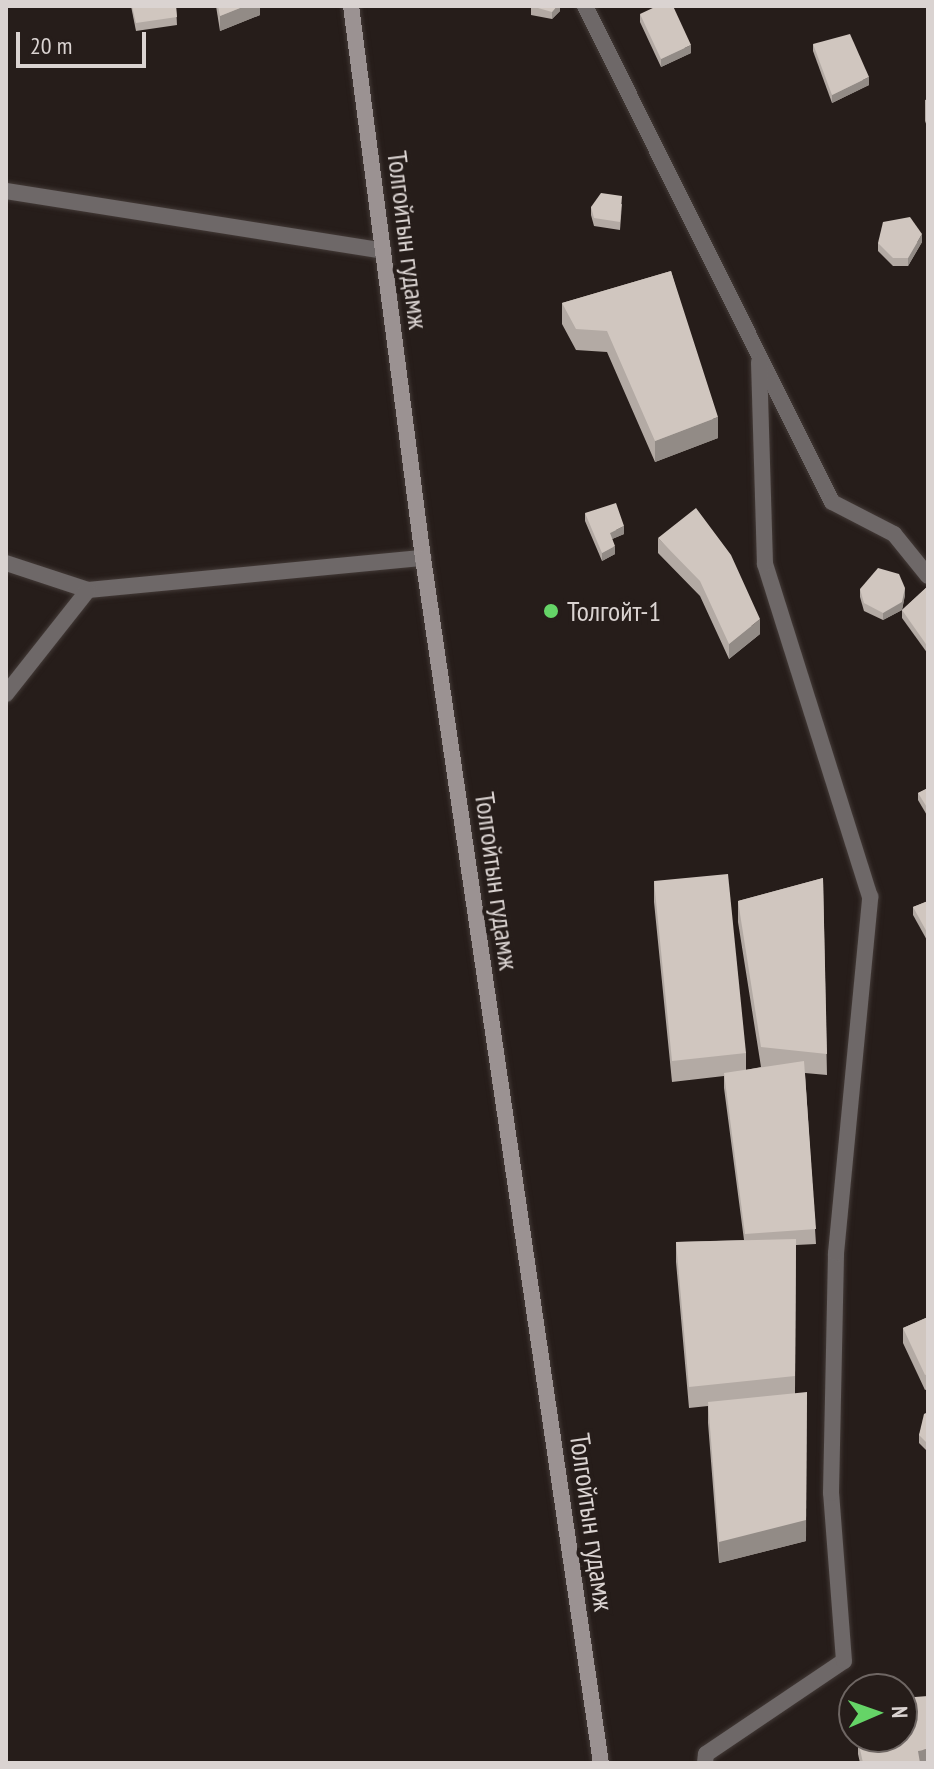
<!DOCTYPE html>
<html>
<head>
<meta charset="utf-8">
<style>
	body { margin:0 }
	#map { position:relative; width:934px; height:1769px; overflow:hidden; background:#261d1a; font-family:"PT Sans Narrow",sans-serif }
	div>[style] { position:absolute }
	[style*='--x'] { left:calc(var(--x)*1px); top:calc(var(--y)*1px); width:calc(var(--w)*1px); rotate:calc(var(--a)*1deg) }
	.roads { filter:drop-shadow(0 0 2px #433a37) drop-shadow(0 0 2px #433a37) }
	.lane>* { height:16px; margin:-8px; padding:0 8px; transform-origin:8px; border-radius:8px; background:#6e6868 }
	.street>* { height:16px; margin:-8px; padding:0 8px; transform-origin:8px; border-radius:8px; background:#6e6868 }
	.secondary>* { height:16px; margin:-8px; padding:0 8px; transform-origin:8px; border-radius:8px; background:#9b9292 }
	.wall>* { inset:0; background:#b3aaa4 }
	.shaded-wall>* { inset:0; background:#928b86 }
	.building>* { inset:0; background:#d0c6bf }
	.dots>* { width:22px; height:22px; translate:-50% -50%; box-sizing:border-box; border:4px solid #261d1a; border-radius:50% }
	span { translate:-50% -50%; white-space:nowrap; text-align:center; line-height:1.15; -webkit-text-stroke:8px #261d1a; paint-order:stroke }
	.street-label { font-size:28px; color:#dad3d1 }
	.poi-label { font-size:28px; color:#dad3d1 }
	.left { translate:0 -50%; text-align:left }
	.frame { position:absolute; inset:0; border:8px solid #dad3d1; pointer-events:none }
	.north { position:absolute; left:838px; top:1673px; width:80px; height:80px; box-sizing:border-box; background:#261d1a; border:2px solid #6e6663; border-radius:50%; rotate:88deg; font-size:22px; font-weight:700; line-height:32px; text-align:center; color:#dad3d1 }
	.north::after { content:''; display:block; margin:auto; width:28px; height:36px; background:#65d467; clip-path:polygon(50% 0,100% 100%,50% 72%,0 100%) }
	.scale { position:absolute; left:16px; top:32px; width:130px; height:36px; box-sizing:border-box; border:4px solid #dad3d1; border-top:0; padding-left:10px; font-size:24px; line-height:28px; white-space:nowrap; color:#dad3d1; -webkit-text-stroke:6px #261d1a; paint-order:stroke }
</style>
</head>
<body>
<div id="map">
	<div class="roads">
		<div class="lane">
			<i style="--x:6;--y:191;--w:382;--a:9"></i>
			<i style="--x:6;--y:563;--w:86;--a:18.2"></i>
			<i style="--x:88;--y:590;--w:337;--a:-5.5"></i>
			<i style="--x:6;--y:694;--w:132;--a:-51.7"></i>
		</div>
		<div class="street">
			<i style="--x:585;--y:6;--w:554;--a:63.53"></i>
			<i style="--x:832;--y:502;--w:70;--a:27.3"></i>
			<i style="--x:894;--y:534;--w:54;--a:51"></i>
			<i style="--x:705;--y:1763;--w:9;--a:-84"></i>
			<i style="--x:706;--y:1754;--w:166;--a:-34"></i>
			<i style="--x:844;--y:1661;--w:169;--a:-94.4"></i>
			<i style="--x:831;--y:1493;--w:240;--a:-88.8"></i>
			<i style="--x:836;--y:1253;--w:358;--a:-84.5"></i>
			<i style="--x:870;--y:897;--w:349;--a:-107.5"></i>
			<i style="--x:765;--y:564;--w:202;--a:-91.7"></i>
		</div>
		<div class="secondary">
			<i style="--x:351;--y:6;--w:557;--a:82.57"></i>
			<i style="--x:423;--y:558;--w:1218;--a:81.6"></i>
		</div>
	</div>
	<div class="wall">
		<i style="clip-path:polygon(131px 6px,176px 6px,177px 25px,136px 31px)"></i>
		<i style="clip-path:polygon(216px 6px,260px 6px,260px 15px,220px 31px)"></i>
		<i style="clip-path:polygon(531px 6px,560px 6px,560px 11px,552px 19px,531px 15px)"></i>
		<i style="clip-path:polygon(640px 14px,691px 53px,661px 67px,640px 22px)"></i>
		<i style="clip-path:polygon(813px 44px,869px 85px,832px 103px,813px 51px)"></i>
		<i style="clip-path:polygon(928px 99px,928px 129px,925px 121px,925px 100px)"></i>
		<i style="clip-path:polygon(622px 204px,620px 230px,594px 226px,591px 215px,591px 207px)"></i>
		<i style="clip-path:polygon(922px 242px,908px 266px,893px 266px,878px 251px,878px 243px)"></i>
		<i style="clip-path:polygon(671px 271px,718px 438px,655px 462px,607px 352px,576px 350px,562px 324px,562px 303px)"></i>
		<i style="clip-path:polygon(585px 513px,624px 534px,612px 539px,615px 554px,602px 561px,585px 521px)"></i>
		<i style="clip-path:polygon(658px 538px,760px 634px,729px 659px,700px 596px,658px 553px)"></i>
		<i style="clip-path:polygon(928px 586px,928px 654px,902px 618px,902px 610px)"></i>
		<i style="clip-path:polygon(860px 589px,905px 595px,902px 610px,883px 620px,864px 611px,860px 597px)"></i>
		<i style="clip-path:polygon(928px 788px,928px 817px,918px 800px,918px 793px)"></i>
		<i style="clip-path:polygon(823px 878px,827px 1075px,805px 1073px,816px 1244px,796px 1245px,795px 1393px,806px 1541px,719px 1563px,708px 1423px,708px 1406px,689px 1408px,676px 1262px,676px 1242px,744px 1240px,724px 1088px,724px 1076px,672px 1082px,654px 902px,654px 881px,746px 1053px,746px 1070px,761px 1067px,738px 922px,738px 901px)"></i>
		<i style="clip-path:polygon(928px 901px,928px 942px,913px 915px,913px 907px)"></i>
		<i style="clip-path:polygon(928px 1317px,928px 1389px,925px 1390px,903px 1343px,903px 1328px)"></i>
		<i style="clip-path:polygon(928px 1412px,928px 1452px,919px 1443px,919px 1435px)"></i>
		<i style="clip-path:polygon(902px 1698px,928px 1763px,860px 1763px,858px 1754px,858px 1740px,904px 1731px,902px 1716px)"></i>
	</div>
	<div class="shaded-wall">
		<i style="clip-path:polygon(245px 6px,260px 6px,260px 15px,220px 31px,220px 16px)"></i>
		<i style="clip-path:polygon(557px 6px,560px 6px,560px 11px,552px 19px,552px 12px)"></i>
		<i style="clip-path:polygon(691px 45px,691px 53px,661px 67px,661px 59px)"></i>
		<i style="clip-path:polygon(869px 77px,869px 85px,832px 103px,832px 95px)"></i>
		<i style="clip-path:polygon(922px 234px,922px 242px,908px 266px,908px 258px)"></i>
		<i style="clip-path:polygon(718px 417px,718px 438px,655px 462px,655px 441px)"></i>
		<i style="clip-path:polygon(624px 526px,624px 534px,610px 540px,610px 533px)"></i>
		<i style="clip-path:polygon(615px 546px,615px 554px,602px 561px,602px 553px)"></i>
		<i style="clip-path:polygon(905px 588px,905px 595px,902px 610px,883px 620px,883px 613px)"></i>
		<i style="clip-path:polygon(760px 619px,760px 634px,729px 659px,729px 644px)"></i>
		<i style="clip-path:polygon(807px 1392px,806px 1541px,719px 1563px,719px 1542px)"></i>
		<i style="clip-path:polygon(928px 1749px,928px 1763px,918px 1763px,918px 1751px)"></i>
	</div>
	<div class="building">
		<i style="clip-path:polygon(132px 6px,176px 6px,177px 17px,136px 23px)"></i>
		<i style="clip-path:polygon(218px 6px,245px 6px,220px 16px)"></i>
		<i style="clip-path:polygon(531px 6px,557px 6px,552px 12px)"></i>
		<i style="clip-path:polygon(657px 6px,673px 6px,691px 45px,661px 59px,640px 14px)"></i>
		<i style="clip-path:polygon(850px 34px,869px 77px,832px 95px,813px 44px)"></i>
		<i style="clip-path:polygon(601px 193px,622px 196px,620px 222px,594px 218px,591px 207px)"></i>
		<i style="clip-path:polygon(910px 217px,922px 234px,908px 258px,893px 258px,878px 243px,883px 222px)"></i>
		<i style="clip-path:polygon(671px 271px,718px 417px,655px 441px,607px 331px,576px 329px,562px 303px)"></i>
		<i style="clip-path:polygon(616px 503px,624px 526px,610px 533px,615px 546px,602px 553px,585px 513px)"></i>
		<i style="clip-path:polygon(696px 508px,731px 555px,760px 619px,729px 644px,700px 581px,658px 538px)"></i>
		<i style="clip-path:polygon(878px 568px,899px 574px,905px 588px,902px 602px,883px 613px,864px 603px,860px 589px)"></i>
		<i style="clip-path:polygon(928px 586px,928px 647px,902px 610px)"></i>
		<i style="clip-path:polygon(928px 788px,928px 809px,918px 793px)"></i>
		<i style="clip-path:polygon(728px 874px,746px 1053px,672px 1061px,654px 881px)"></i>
		<i style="clip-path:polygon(823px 878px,827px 1054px,761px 1047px,738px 901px)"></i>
		<i style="clip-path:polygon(928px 901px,928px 934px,913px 907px)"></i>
		<i style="clip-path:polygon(804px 1061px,816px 1229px,745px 1234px,724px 1073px)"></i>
		<i style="clip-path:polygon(796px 1239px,795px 1376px,689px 1387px,676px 1242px)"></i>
		<i style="clip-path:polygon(928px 1317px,928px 1374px,925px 1375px,903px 1328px)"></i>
		<i style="clip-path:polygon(807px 1392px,806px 1520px,719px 1542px,708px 1402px)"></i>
		<i style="clip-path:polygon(928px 1412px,928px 1444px,919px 1435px,924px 1414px)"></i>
		<i style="clip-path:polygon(928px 1696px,928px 1749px,918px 1751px,920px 1763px,863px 1763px,858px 1740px,872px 1737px,902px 1737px,902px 1731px,906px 1731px,902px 1698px)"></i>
	</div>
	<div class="dots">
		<i style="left:551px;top:611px;background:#65d467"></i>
	</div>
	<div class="street-label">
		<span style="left:408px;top:240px;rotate:83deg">Толгойтын гудамж</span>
		<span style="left:497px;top:881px;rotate:82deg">Толгойтын гудамж</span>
		<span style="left:592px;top:1522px;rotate:82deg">Толгойтын гудамж</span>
	</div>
	<div class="poi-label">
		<span class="left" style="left:567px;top:611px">Толгойт-1</span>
	</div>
	<div class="frame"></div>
	<div class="north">N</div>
	<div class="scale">20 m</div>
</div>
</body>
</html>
